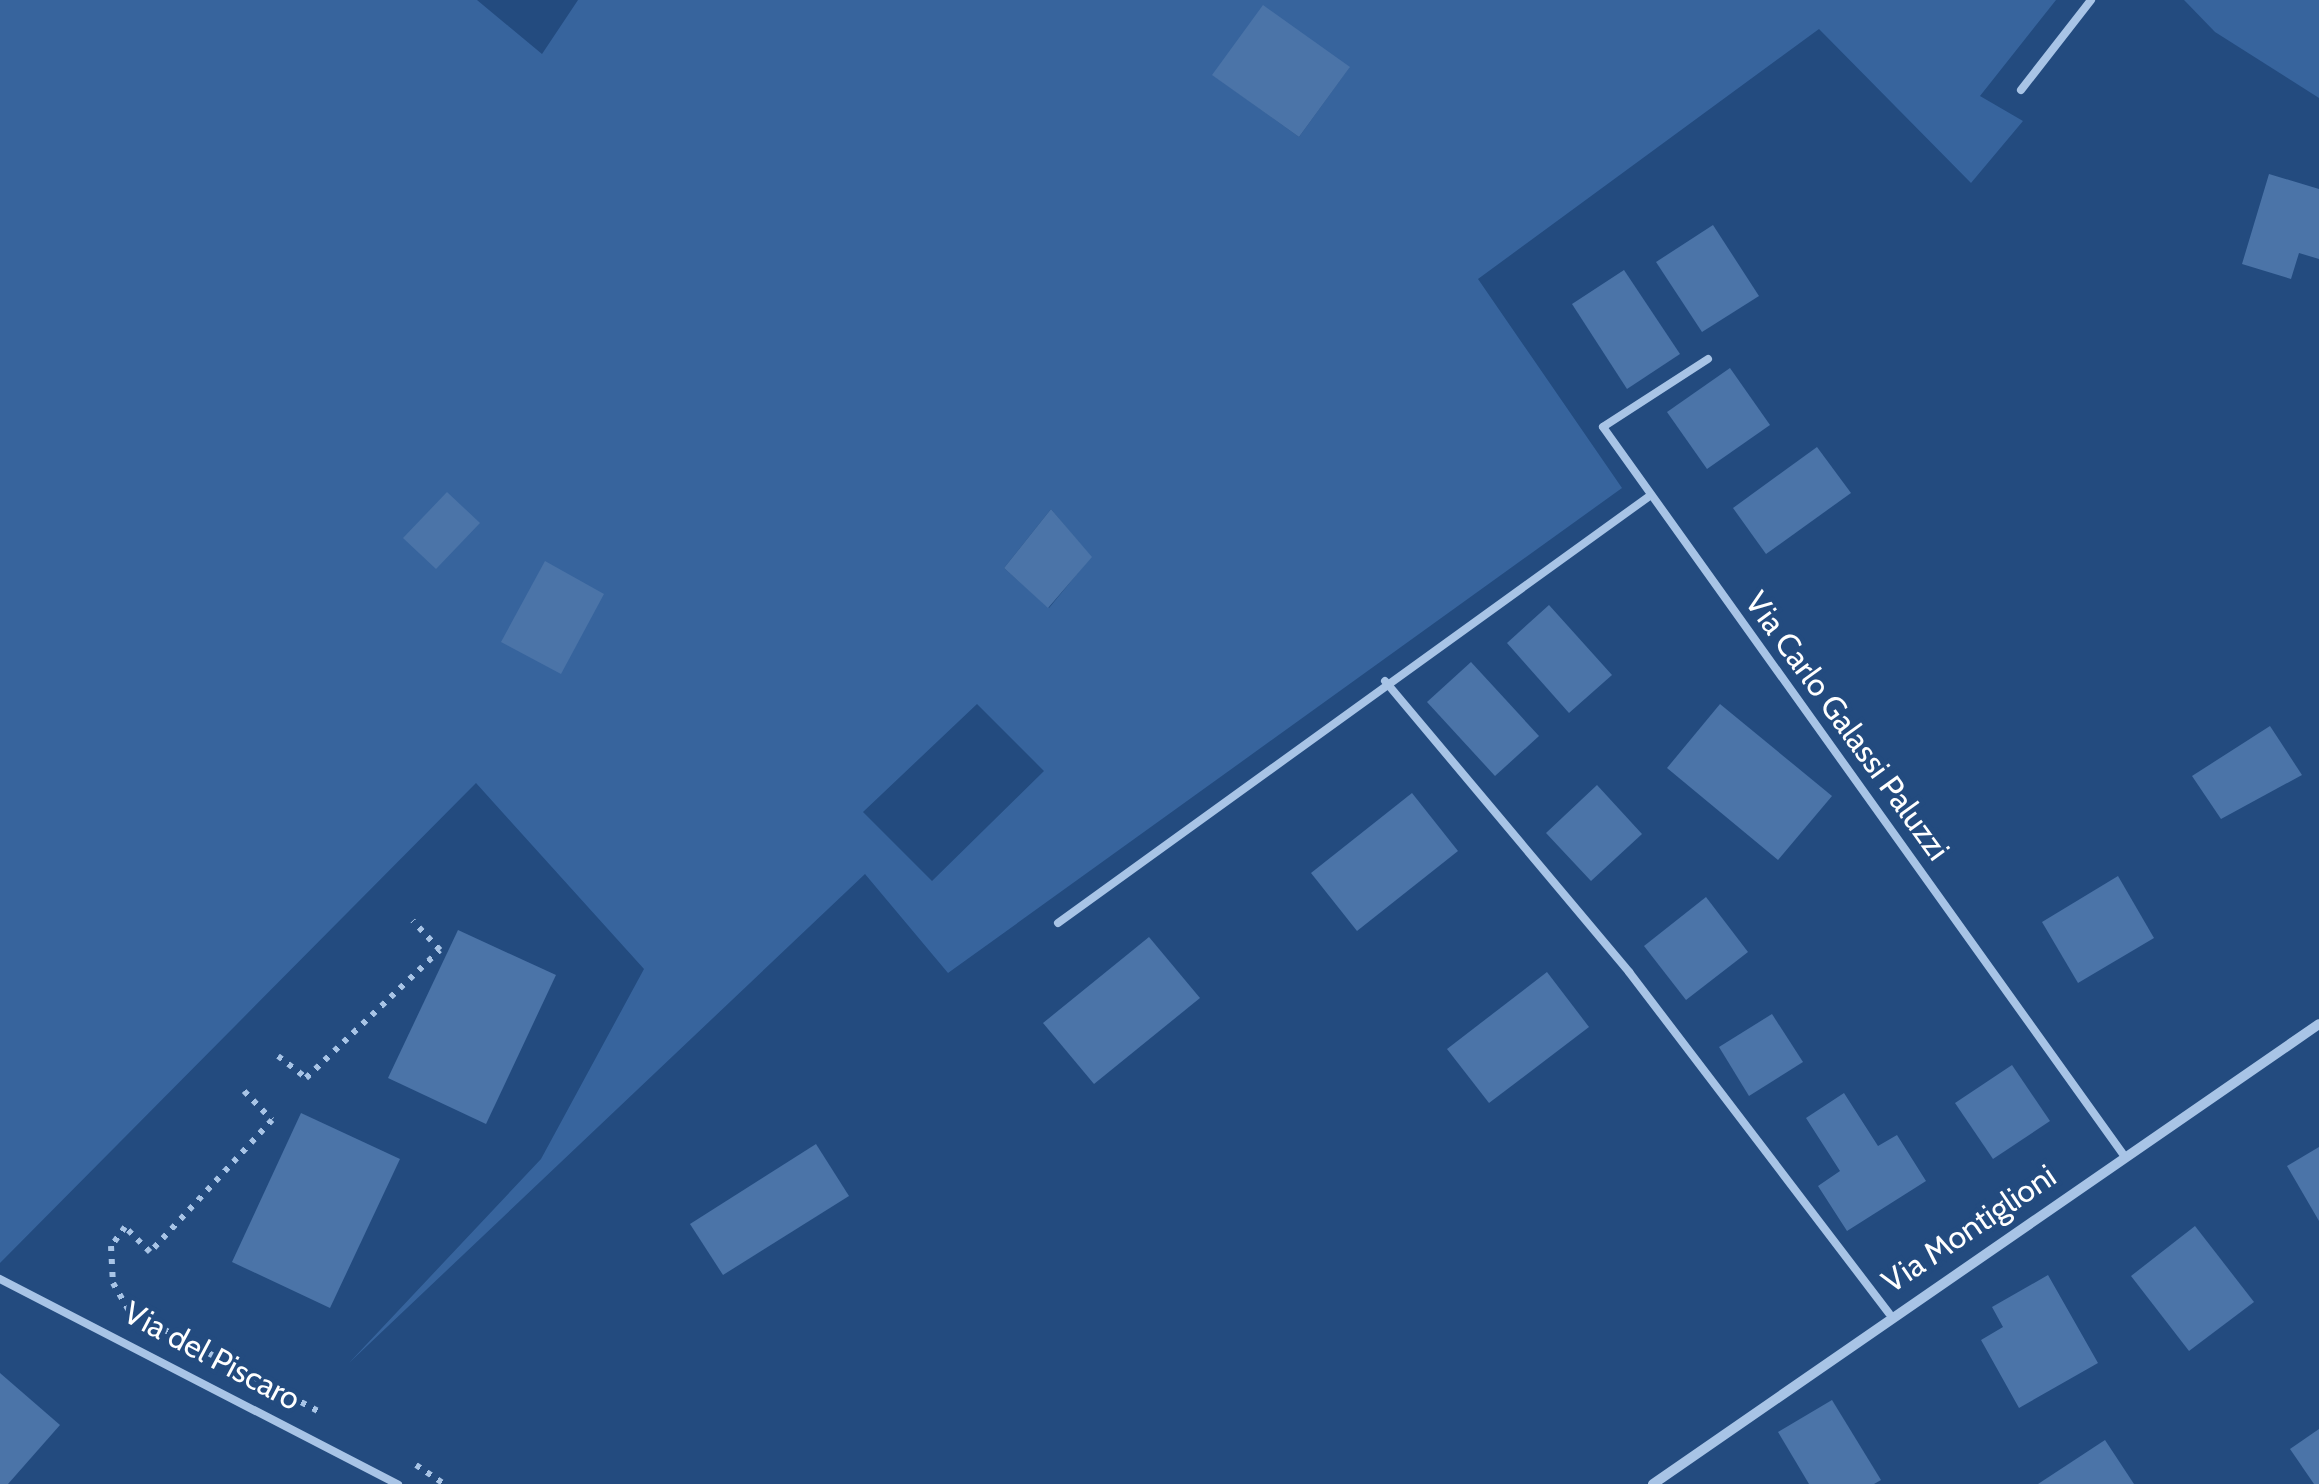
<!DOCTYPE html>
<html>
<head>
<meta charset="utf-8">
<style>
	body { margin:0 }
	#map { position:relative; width:2319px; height:1484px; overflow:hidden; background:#234b7f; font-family:Cabin,sans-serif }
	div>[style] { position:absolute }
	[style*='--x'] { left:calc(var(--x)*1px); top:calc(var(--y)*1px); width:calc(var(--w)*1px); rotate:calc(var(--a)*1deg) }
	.green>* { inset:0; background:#37649d }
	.building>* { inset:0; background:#4b74a8 }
	.path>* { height:6px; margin-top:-3px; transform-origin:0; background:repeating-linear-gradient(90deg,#a8c4e6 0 5px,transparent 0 13px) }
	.service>* { height:8px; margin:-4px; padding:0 4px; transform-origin:4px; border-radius:4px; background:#a8c4e6 }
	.minor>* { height:10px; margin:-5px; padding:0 5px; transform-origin:5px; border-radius:5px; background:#a8c4e6 }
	span { translate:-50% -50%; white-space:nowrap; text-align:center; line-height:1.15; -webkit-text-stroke:9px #234b7f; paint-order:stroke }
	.street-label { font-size:32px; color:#fff }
</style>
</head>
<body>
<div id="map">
	<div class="green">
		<i style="clip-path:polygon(evenodd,0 0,477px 0,542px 54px,578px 0,2056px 0,1980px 96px,2023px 121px,1971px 183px,1819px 29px,1478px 279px,1622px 488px,948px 973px,865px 874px,349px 1363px,541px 1159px,644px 969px,476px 783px,0 1263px,0 0,1349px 68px,1299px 137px,1213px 75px,1349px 68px,0 0,1051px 509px,1091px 557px,1049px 608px,1004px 568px,1051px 509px,0 0,977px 704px,1044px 771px,932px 881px,863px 812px,977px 704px)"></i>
		<i style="clip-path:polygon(2184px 0,2319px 0,2319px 98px,2215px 32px)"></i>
	</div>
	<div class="building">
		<i style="clip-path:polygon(1263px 5px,1350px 67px,1299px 137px,1212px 75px)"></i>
		<i style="clip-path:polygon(2269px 174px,2319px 189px,2319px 259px,2299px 253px,2291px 279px,2242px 264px)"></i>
		<i style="clip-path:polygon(1713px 225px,1759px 296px,1702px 332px,1656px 262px)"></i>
		<i style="clip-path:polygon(1624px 270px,1680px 354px,1627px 389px,1572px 304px)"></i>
		<i style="clip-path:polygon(1730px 368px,1770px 425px,1707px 469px,1667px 412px)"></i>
		<i style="clip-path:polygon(1817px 447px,1851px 493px,1766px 554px,1733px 508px)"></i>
		<i style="clip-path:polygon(447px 492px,480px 523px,436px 569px,403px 538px)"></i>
		<i style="clip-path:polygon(1051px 509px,1092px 557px,1048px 608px,1004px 568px)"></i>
		<i style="clip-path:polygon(545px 561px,604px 594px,561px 674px,501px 642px)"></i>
		<i style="clip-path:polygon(1549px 605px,1612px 675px,1569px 713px,1507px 643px)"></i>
		<i style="clip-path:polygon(1471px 662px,1539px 736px,1495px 776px,1427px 702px)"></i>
		<i style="clip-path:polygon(1720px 704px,1832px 796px,1778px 860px,1667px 768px)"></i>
		<i style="clip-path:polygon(2270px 726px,2302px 775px,2221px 819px,2192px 776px)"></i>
		<i style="clip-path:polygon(1597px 785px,1642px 834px,1591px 881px,1546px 833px)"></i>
		<i style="clip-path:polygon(1412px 793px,1458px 851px,1357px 931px,1311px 873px)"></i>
		<i style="clip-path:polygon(2118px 876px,2154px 938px,2078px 983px,2042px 922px)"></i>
		<i style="clip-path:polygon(1706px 897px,1748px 952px,1686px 1000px,1644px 946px)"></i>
		<i style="clip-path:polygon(458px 930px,556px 975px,486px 1124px,388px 1078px)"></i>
		<i style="clip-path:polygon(1149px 937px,1200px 998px,1094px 1084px,1043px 1023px)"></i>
		<i style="clip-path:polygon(1547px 972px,1589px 1027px,1489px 1103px,1447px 1049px)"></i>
		<i style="clip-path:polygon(1772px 1014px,1803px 1062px,1749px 1096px,1719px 1047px)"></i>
		<i style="clip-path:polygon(2012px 1065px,2050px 1121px,1993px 1159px,1955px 1103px)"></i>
		<i style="clip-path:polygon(1844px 1093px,1878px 1146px,1897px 1135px,1926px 1181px,1847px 1231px,1818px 1186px,1840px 1171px,1806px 1118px)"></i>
		<i style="clip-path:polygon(301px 1113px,400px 1159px,330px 1308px,232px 1262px)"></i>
		<i style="clip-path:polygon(816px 1144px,849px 1196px,723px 1275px,690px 1224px)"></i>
		<i style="clip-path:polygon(2319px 1147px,2319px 1221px,2287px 1166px)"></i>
		<i style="clip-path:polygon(2195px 1226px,2254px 1302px,2189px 1351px,2131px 1276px)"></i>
		<i style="clip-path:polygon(2048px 1275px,2098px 1363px,2019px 1408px,1981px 1340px,2003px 1327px,1992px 1307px)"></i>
		<i style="clip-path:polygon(0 1373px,60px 1425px,8px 1484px,0 1484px)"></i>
		<i style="clip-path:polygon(1832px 1400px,1881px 1480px,1874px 1484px,1809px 1484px,1778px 1432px)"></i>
		<i style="clip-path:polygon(2319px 1429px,2319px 1484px,2314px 1484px,2290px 1449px)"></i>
		<i style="clip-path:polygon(2105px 1440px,2134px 1484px,2038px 1484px)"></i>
	</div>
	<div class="path">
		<i style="--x:278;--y:1056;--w:36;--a:38"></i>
		<i style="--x:306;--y:1078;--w:185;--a:-43.7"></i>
		<i style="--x:440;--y:950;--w:40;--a:-133"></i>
		<i style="--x:244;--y:1091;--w:40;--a:46"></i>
		<i style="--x:272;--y:1120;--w:180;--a:132.7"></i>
		<i style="--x:150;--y:1252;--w:35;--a:-135"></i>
		<i style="--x:125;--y:1227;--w:24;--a:126"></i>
		<i style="--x:111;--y:1246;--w:37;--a:87"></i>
		<i style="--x:113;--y:1283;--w:32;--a:60"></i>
		<i style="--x:129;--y:1311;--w:218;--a:27.9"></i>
		<i style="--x:416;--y:1465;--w:34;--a:34"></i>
	</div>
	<div class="service">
		<i style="--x:2021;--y:90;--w:114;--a:-52.1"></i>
		<i style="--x:1708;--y:359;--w:125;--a:147.1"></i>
		<i style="--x:1603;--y:427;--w:894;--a:54.43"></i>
		<i style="--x:1385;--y:681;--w:380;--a:50"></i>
		<i style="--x:1629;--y:972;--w:429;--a:52.7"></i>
		<i style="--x:1058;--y:923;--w:731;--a:-35.82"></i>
		<i style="--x:0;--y:1279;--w:448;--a:27.3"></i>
	</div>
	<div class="minor">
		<i style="--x:1653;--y:1484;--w:809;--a:-34.63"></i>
	</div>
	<div class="street-label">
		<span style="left:1847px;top:726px;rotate:54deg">Via Carlo Galassi Paluzzi</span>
		<span style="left:1969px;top:1229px;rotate:-34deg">Via Montiglioni</span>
		<span style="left:212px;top:1356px;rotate:28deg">Via del Piscaro</span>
	</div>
</div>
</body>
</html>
